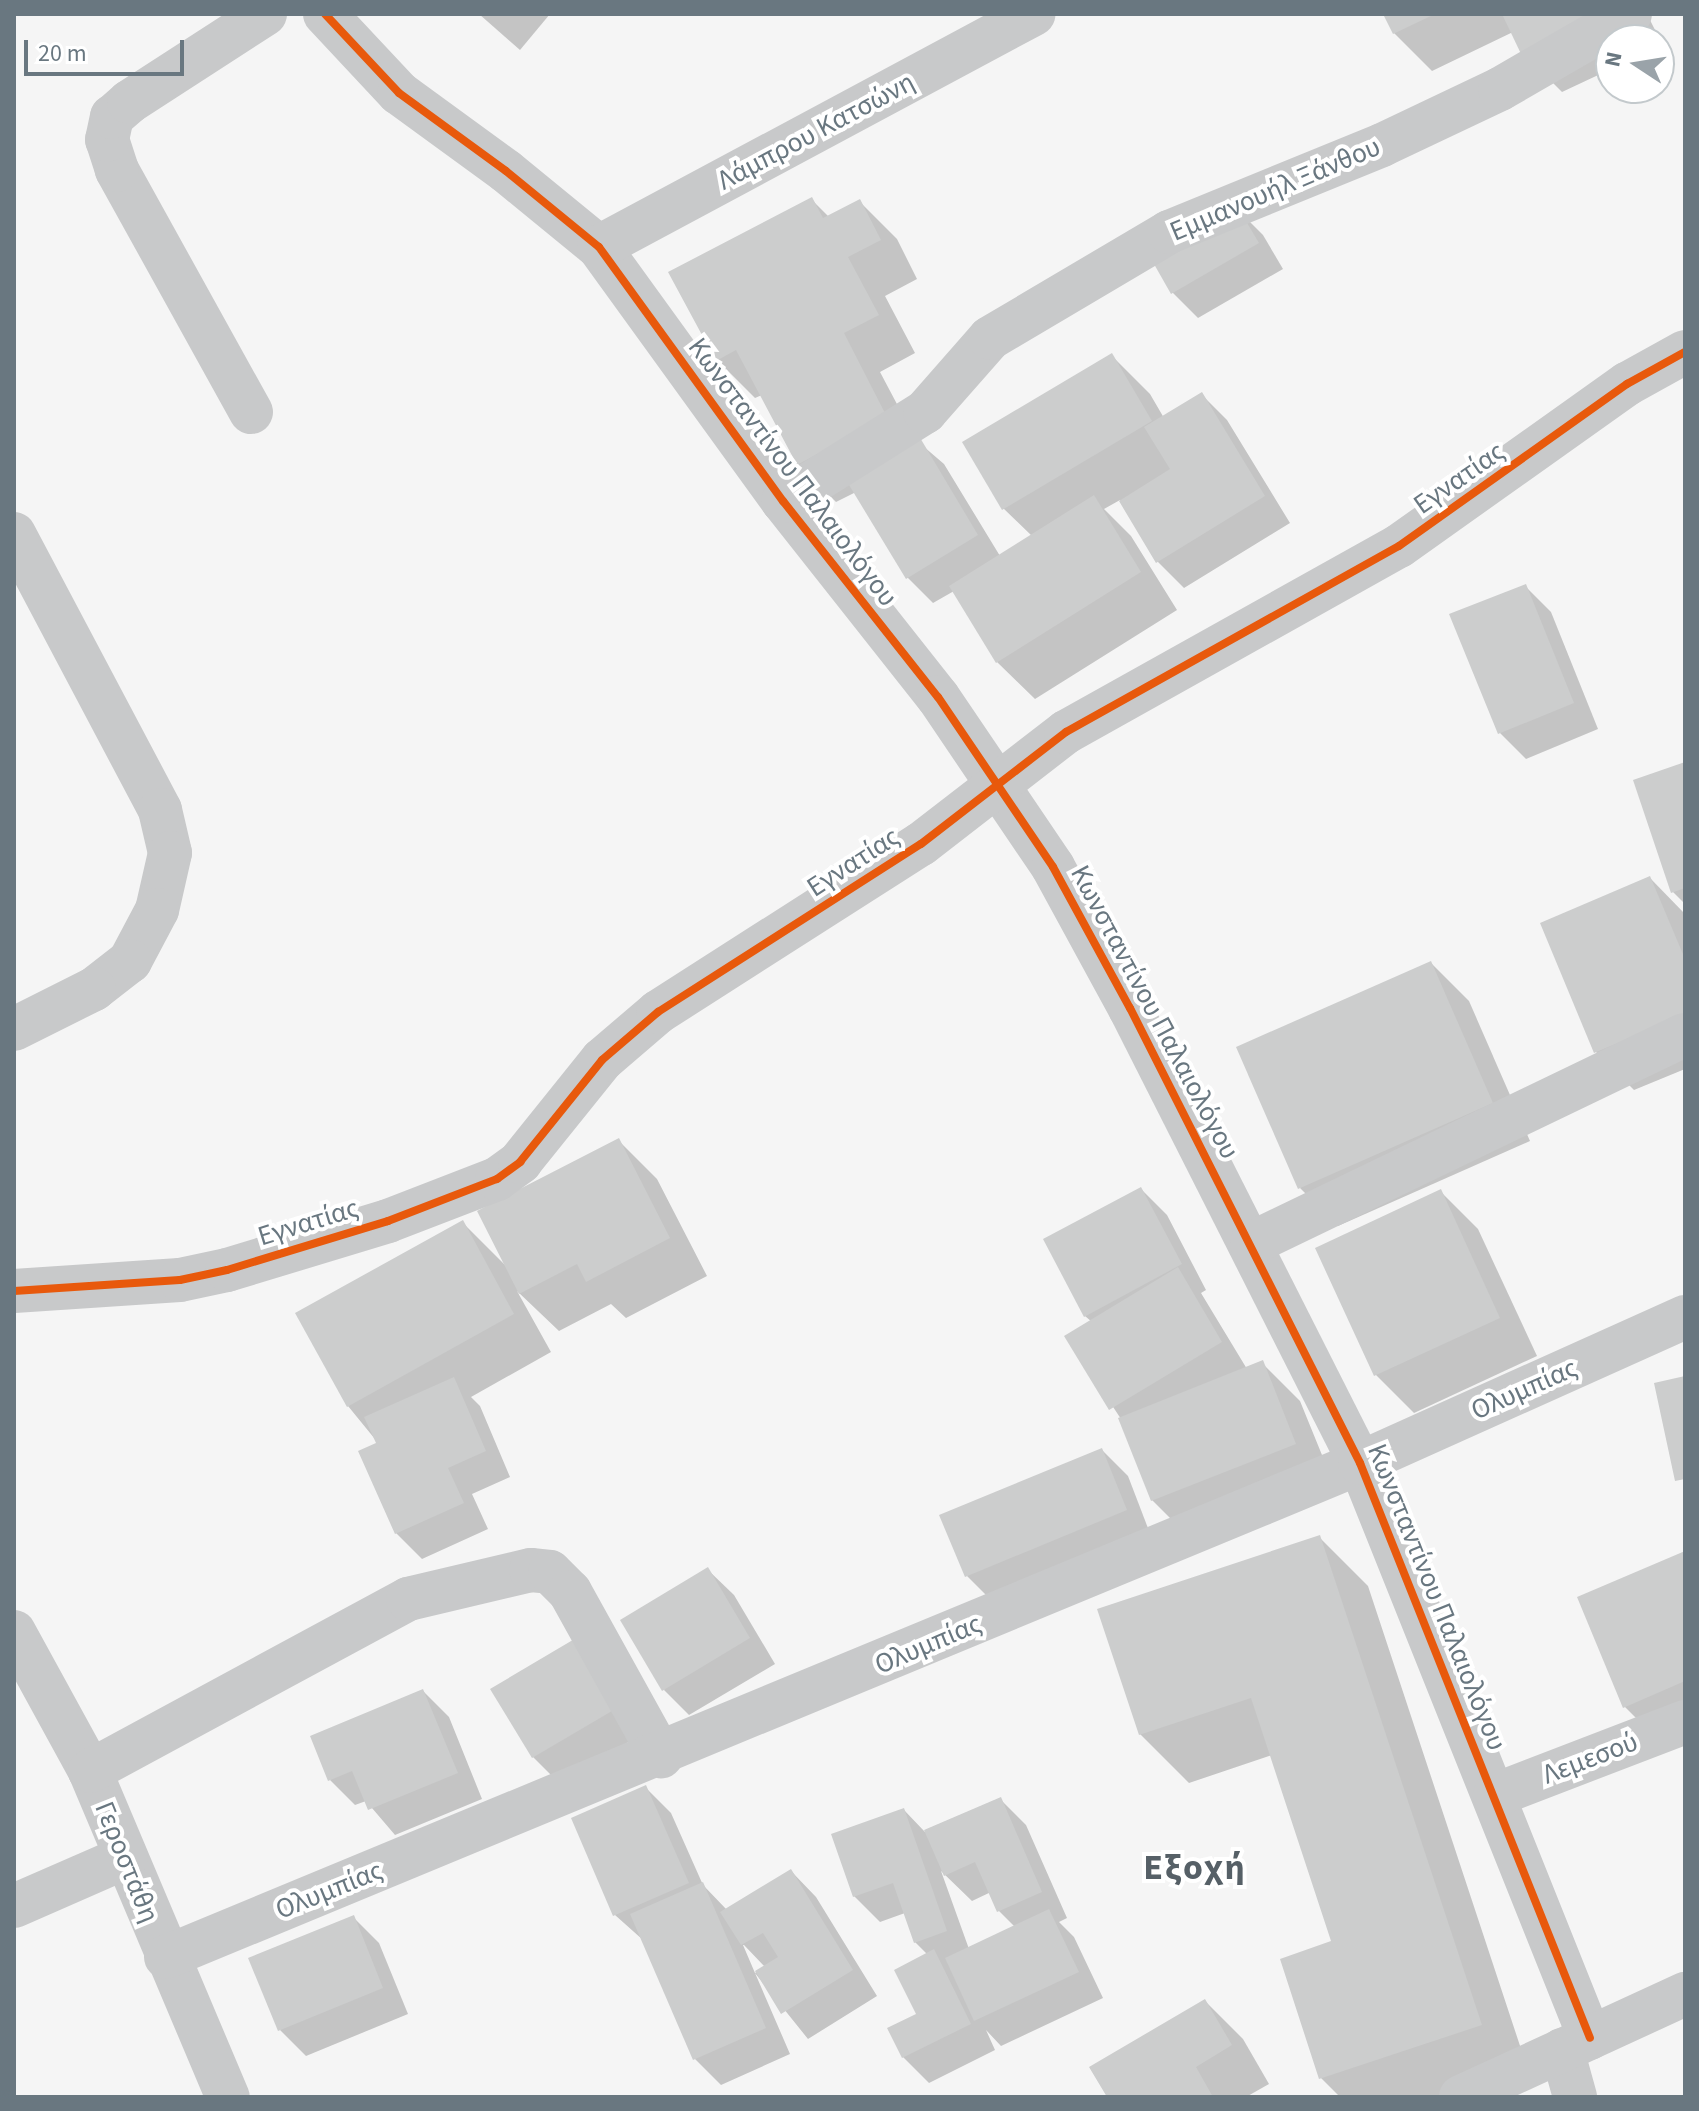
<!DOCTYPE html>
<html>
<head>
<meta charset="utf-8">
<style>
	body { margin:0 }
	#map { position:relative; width:1699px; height:2111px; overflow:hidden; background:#f5f5f5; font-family:"Source Sans 3",sans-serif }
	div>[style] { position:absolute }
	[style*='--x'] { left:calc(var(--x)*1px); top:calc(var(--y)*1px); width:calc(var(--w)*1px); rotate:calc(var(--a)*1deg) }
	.shadow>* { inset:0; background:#0003 }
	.building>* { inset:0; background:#cccdcd }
	.minor>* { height:44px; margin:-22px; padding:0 22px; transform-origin:22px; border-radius:22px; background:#c8c9ca }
	.cycleway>* { height:8px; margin:-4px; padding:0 4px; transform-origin:4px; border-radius:4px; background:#e8590c }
	span { translate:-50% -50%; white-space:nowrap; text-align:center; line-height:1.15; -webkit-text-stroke:8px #fff; paint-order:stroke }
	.street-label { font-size:28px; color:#697780 }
	.district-label { font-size:36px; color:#566067; font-weight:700; letter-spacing:2px }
	.frame { position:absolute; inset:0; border:16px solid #697780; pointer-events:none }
	.north { position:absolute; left:1595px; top:24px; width:80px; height:80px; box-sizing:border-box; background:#fff; border:2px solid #c3c9cc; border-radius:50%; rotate:282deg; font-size:22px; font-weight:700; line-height:32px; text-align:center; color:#697780 }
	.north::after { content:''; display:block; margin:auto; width:28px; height:36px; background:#9aa3a9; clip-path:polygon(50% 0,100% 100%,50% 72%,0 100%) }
	.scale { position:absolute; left:24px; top:40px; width:160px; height:36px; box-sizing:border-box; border:4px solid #697780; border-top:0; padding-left:10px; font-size:24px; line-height:28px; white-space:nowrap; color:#697780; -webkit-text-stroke:6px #fff; paint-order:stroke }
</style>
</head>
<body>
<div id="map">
	<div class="shadow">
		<i style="clip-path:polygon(479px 14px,550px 14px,520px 50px)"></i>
		<i style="clip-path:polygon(1385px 14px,1647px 14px,1662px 44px,1659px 40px,1611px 40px,1611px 69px,1562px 92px,1524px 54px,1513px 32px,1432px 71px,1394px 33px)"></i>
		<i style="clip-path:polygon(812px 200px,829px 217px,859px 201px,897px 239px,917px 279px,885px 296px,915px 353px,880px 372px,916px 440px,944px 464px,1000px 556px,1032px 536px,1003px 508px,1112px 356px,1150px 394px,1164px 418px,1201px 394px,1227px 420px,1290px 523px,1184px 588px,1158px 562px,1120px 500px,1104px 509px,1131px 536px,1177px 610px,1035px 699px,997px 662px,954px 591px,933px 603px,907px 577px,856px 492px,836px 502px,798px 464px,762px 395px,755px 398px,717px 360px)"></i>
		<i style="clip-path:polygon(1237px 209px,1263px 235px,1283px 269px,1198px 318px,1172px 292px)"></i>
		<i style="clip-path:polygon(1525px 586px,1551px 612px,1598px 729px,1526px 759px,1500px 733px)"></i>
		<i style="clip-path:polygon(1685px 765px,1685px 904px,1673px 892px)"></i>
		<i style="clip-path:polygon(1650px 878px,1685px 914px,1685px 1069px,1634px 1090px,1596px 1052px)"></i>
		<i style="clip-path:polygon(1431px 963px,1469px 1001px,1530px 1141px,1338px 1226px,1300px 1188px)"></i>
		<i style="clip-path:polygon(619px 1141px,657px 1179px,707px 1276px,626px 1318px,611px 1304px,559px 1331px,517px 1291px,551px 1352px,471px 1397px,480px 1406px,510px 1477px,472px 1494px,488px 1529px,422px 1559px,396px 1533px,379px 1444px,348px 1406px,463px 1223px,506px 1266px)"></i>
		<i style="clip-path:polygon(1141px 1189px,1167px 1215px,1206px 1290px,1201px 1293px,1247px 1369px,1262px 1363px,1300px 1401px,1333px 1482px,1190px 1538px,1152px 1500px,1121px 1419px,1067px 1337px,1092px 1322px,1085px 1316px)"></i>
		<i style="clip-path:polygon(1440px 1191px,1478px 1229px,1537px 1356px,1414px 1413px,1376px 1375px,1318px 1249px)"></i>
		<i style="clip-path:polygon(1102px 1450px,1128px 1476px,1151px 1536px,993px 1602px,967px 1576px)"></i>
		<i style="clip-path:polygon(1319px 1537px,1368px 1586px,1529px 2073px,1458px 2097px,1340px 2097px,1321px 2078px,1334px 1943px,1272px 1755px,1189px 1783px,1140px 1734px)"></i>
		<i style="clip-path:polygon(1685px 1553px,1685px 1735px,1662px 1744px,1624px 1706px)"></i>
		<i style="clip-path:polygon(708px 1570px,734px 1595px,775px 1664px,689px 1715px,664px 1690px)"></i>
		<i style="clip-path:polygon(588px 1634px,654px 1727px,559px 1783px,533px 1757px)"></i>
		<i style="clip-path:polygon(423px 1691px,449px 1717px,482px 1799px,395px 1835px,366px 1801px,355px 1805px,330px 1780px)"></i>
		<i style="clip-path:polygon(evenodd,645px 1787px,671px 1813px,703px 1885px,727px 1910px,791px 1871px,816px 1897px,877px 1996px,808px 2039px,755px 1973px,790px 2054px,721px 2085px,695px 2059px,643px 1940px,615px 1915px,645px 1787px,743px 1945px,744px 1945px,765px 1967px,755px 1973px,743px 1945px)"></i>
		<i style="clip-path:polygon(evenodd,1000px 1799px,1026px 1825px,1067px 1918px,1059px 1922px,1074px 1937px,1103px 1998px,1001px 2046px,986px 2030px,995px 2050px,929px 2083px,903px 2057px,918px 2015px,928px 1955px,915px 1942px,905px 1913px,880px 1922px,854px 1896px,904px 1810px,925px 1832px,1000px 1799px,941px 1871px,972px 1901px,991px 1892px,999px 1911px,1015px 1927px,969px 1949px,941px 1871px)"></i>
		<i style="clip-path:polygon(353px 1917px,379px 1943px,408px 2014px,306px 2056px,280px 2030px)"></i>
		<i style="clip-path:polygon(1205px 2001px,1243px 2039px,1269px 2084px,1246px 2097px,1109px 2097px)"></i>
	</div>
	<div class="building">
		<i style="clip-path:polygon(1383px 14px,1435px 14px,1393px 34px)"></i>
		<i style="clip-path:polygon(1502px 14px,1608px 14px,1522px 56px)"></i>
		<i style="clip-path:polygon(812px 197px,823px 218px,860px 199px,881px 240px,848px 257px,879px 315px,844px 333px,887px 417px,797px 465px,736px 350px,716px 361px,668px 272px)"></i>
		<i style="clip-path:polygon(1237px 206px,1259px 243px,1171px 294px,1150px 257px)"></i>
		<i style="clip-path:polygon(1112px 353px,1152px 421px,1002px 510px,962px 442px)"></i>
		<i style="clip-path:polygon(1202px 392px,1265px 496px,1156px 563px,1119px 501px,1170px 469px,1144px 427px)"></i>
		<i style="clip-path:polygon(919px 436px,978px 535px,906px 579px,846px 480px)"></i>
		<i style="clip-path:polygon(1094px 495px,1141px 572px,996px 663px,949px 586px)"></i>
		<i style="clip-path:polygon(1526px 584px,1574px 703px,1498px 734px,1449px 614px)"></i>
		<i style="clip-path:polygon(1685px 762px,1685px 888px,1671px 893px,1633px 780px)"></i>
		<i style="clip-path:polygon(1650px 876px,1685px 959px,1685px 1015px,1594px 1053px,1540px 923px)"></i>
		<i style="clip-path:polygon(1431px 961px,1493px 1103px,1298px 1189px,1236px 1047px)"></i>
		<i style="clip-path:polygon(619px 1138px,670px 1238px,586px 1282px,577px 1264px,519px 1294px,477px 1211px)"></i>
		<i style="clip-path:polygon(1141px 1187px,1182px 1264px,1084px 1317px,1043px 1239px)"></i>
		<i style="clip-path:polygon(1441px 1189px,1500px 1318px,1374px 1376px,1315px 1248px)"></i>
		<i style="clip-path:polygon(463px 1220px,514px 1314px,347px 1407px,295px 1313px)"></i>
		<i style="clip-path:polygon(1178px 1267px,1222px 1342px,1109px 1410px,1064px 1336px)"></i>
		<i style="clip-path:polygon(1263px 1360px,1296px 1444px,1151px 1501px,1118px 1418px)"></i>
		<i style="clip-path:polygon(1685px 1376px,1685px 1479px,1675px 1481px,1654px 1383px)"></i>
		<i style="clip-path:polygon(454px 1377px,486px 1451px,448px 1468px,464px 1503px,395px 1534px,358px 1451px,376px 1443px,364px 1417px)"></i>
		<i style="clip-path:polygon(1102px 1448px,1127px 1510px,965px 1577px,939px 1515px)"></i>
		<i style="clip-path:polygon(1320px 1535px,1482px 2025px,1319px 2079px,1280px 1959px,1331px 1941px,1251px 1698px,1139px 1735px,1097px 1609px)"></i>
		<i style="clip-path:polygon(1685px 1551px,1685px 1681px,1623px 1708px,1577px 1597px)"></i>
		<i style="clip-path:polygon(708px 1567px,750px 1638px,662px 1691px,620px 1620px)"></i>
		<i style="clip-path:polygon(588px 1631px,629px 1701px,532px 1758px,490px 1689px)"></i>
		<i style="clip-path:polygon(423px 1689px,458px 1773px,368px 1810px,352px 1771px,328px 1781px,310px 1736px)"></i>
		<i style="clip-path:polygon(646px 1785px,689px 1883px,613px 1916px,571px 1818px)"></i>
		<i style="clip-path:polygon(1001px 1797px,1042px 1892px,997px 1912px,975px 1862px,944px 1876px,924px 1830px)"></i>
		<i style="clip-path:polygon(904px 1808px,947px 1931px,914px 1943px,893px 1883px,853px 1897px,831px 1834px)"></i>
		<i style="clip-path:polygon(791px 1869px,853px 1970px,781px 2014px,755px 1971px,778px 1957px,763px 1933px,741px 1945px,720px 1912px)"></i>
		<i style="clip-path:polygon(703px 1882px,766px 2028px,693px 2060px,630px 1914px)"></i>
		<i style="clip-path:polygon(1049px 1909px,1079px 1972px,974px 2021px,945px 1958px)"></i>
		<i style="clip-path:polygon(354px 1915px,383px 1988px,278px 2031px,248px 1958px)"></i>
		<i style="clip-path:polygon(934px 1949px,971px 2024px,902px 2058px,887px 2028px,916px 2014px,894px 1970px)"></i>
		<i style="clip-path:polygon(1205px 1999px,1232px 2045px,1196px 2067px,1213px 2097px,1107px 2097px,1089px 2067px)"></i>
	</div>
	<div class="minor">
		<i style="--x:325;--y:14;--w:108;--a:46.9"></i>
		<i style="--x:399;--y:93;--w:132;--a:36.1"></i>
		<i style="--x:506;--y:171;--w:120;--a:39.3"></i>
		<i style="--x:599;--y:247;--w:314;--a:54.1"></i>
		<i style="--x:783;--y:501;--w:250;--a:51.7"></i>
		<i style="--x:938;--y:697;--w:205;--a:55.9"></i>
		<i style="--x:1053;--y:867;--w:161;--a:61.4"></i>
		<i style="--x:1130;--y:1008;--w:510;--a:63.18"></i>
		<i style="--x:1360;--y:1463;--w:619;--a:68.2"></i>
		<i style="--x:599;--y:247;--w:493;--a:-28.2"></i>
		<i style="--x:251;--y:412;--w:277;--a:-119"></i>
		<i style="--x:117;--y:170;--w:32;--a:-108"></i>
		<i style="--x:107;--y:140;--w:24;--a:-78"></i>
		<i style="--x:112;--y:117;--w:23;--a:-41"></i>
		<i style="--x:129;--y:102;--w:162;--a:-32.9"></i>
		<i style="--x:783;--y:501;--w:168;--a:-32.1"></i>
		<i style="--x:925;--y:412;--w:98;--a:-48.7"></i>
		<i style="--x:990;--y:338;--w:208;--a:-30.6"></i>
		<i style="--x:1169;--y:232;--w:230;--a:-22.2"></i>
		<i style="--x:1382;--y:145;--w:131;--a:-25.4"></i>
		<i style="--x:1500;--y:89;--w:150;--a:-30"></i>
		<i style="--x:14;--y:534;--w:312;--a:62.1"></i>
		<i style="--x:160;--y:810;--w:44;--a:76.9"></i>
		<i style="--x:170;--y:853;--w:58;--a:102.8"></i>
		<i style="--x:157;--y:910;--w:58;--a:117.9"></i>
		<i style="--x:130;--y:961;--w:46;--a:142.1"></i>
		<i style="--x:94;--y:989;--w:89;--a:153.4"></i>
		<i style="--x:1252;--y:1243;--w:480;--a:-25.7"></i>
		<i style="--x:14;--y:1291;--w:166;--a:-3.8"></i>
		<i style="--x:180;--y:1280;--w:48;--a:-12"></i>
		<i style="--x:227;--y:1270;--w:168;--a:-16.9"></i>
		<i style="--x:388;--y:1221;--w:117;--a:-21.1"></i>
		<i style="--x:497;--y:1179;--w:29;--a:-36"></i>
		<i style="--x:520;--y:1162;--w:131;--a:-51.2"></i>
		<i style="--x:602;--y:1060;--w:74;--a:-40.6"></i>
		<i style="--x:658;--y:1012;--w:312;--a:-32.6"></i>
		<i style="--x:921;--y:844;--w:183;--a:-37.7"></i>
		<i style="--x:1066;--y:732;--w:381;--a:-29.2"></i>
		<i style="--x:1399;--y:546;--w:280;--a:-35.4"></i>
		<i style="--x:1627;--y:384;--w:66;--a:-28.9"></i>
		<i style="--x:14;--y:1632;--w:158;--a:61.3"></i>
		<i style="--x:90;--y:1771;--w:354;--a:67.1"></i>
		<i style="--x:90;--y:1771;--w:362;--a:-28.4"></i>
		<i style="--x:408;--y:1599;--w:126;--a:-13.3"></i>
		<i style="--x:531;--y:1570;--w:19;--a:6"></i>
		<i style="--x:550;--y:1572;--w:28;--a:45"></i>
		<i style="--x:570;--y:1592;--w:188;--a:61"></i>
		<i style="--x:1495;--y:1795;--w:204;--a:-21"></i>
		<i style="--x:14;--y:1906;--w:122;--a:-23.6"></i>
		<i style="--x:166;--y:1957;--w:1292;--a:-22.48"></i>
		<i style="--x:1360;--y:1463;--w:356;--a:-24.2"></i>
		<i style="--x:1562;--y:2050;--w:49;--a:74.5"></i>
		<i style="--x:1461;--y:2097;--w:247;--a:-24.7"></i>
	</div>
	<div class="cycleway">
		<i style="--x:325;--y:14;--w:108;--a:46.9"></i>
		<i style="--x:399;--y:93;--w:132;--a:36.1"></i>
		<i style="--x:506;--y:171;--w:120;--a:39.3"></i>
		<i style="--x:599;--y:247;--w:314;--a:54.1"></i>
		<i style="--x:783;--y:501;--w:250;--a:51.7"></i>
		<i style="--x:938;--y:697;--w:205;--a:55.9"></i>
		<i style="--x:1053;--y:867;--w:161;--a:61.4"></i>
		<i style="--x:1130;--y:1008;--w:510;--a:63.18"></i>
		<i style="--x:1360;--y:1463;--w:619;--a:68.2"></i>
		<i style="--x:14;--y:1291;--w:166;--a:-3.8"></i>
		<i style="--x:180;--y:1280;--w:48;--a:-12"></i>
		<i style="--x:227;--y:1270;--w:168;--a:-16.9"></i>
		<i style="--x:388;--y:1221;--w:117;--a:-21.1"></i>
		<i style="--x:497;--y:1179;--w:29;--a:-36"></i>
		<i style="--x:520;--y:1162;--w:131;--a:-51.2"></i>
		<i style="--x:602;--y:1060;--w:74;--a:-40.6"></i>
		<i style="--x:658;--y:1012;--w:312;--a:-32.6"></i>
		<i style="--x:921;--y:844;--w:183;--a:-37.7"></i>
		<i style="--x:1066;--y:732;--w:381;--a:-29.2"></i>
		<i style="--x:1399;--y:546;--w:280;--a:-35.4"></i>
		<i style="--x:1627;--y:384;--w:66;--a:-28.9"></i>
	</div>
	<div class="street-label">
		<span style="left:816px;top:131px;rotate:-28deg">Λάμπρου Κατσώνη</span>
		<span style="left:1275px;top:189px;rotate:-23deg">Εμμανουήλ Ξάνθου</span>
		<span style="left:793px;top:472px;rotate:53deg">Κωνσταντίνου Παλαιολόγου</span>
		<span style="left:1459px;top:478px;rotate:-35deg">Εγνατίας</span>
		<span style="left:853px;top:862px;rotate:-33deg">Εγνατίας</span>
		<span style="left:1155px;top:1012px;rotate:62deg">Κωνσταντίνου Παλαιολόγου</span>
		<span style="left:308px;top:1222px;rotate:-17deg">Εγνατίας</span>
		<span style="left:1524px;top:1389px;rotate:-24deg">Ολυμπίας</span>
		<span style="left:1437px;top:1597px;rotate:68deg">Κωνσταντίνου Παλαιολόγου</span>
		<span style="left:928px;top:1644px;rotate:-23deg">Ολυμπίας</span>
		<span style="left:1590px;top:1758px;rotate:-21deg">Λεμεσού</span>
		<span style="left:127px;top:1862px;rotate:68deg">Γεροστάθη</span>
		<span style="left:329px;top:1890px;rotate:-22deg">Ολυμπίας</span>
	</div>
	<div class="district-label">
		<span style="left:1195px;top:1868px">Εξοχή</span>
	</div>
	<div class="frame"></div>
	<div class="north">N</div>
	<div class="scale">20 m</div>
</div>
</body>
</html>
